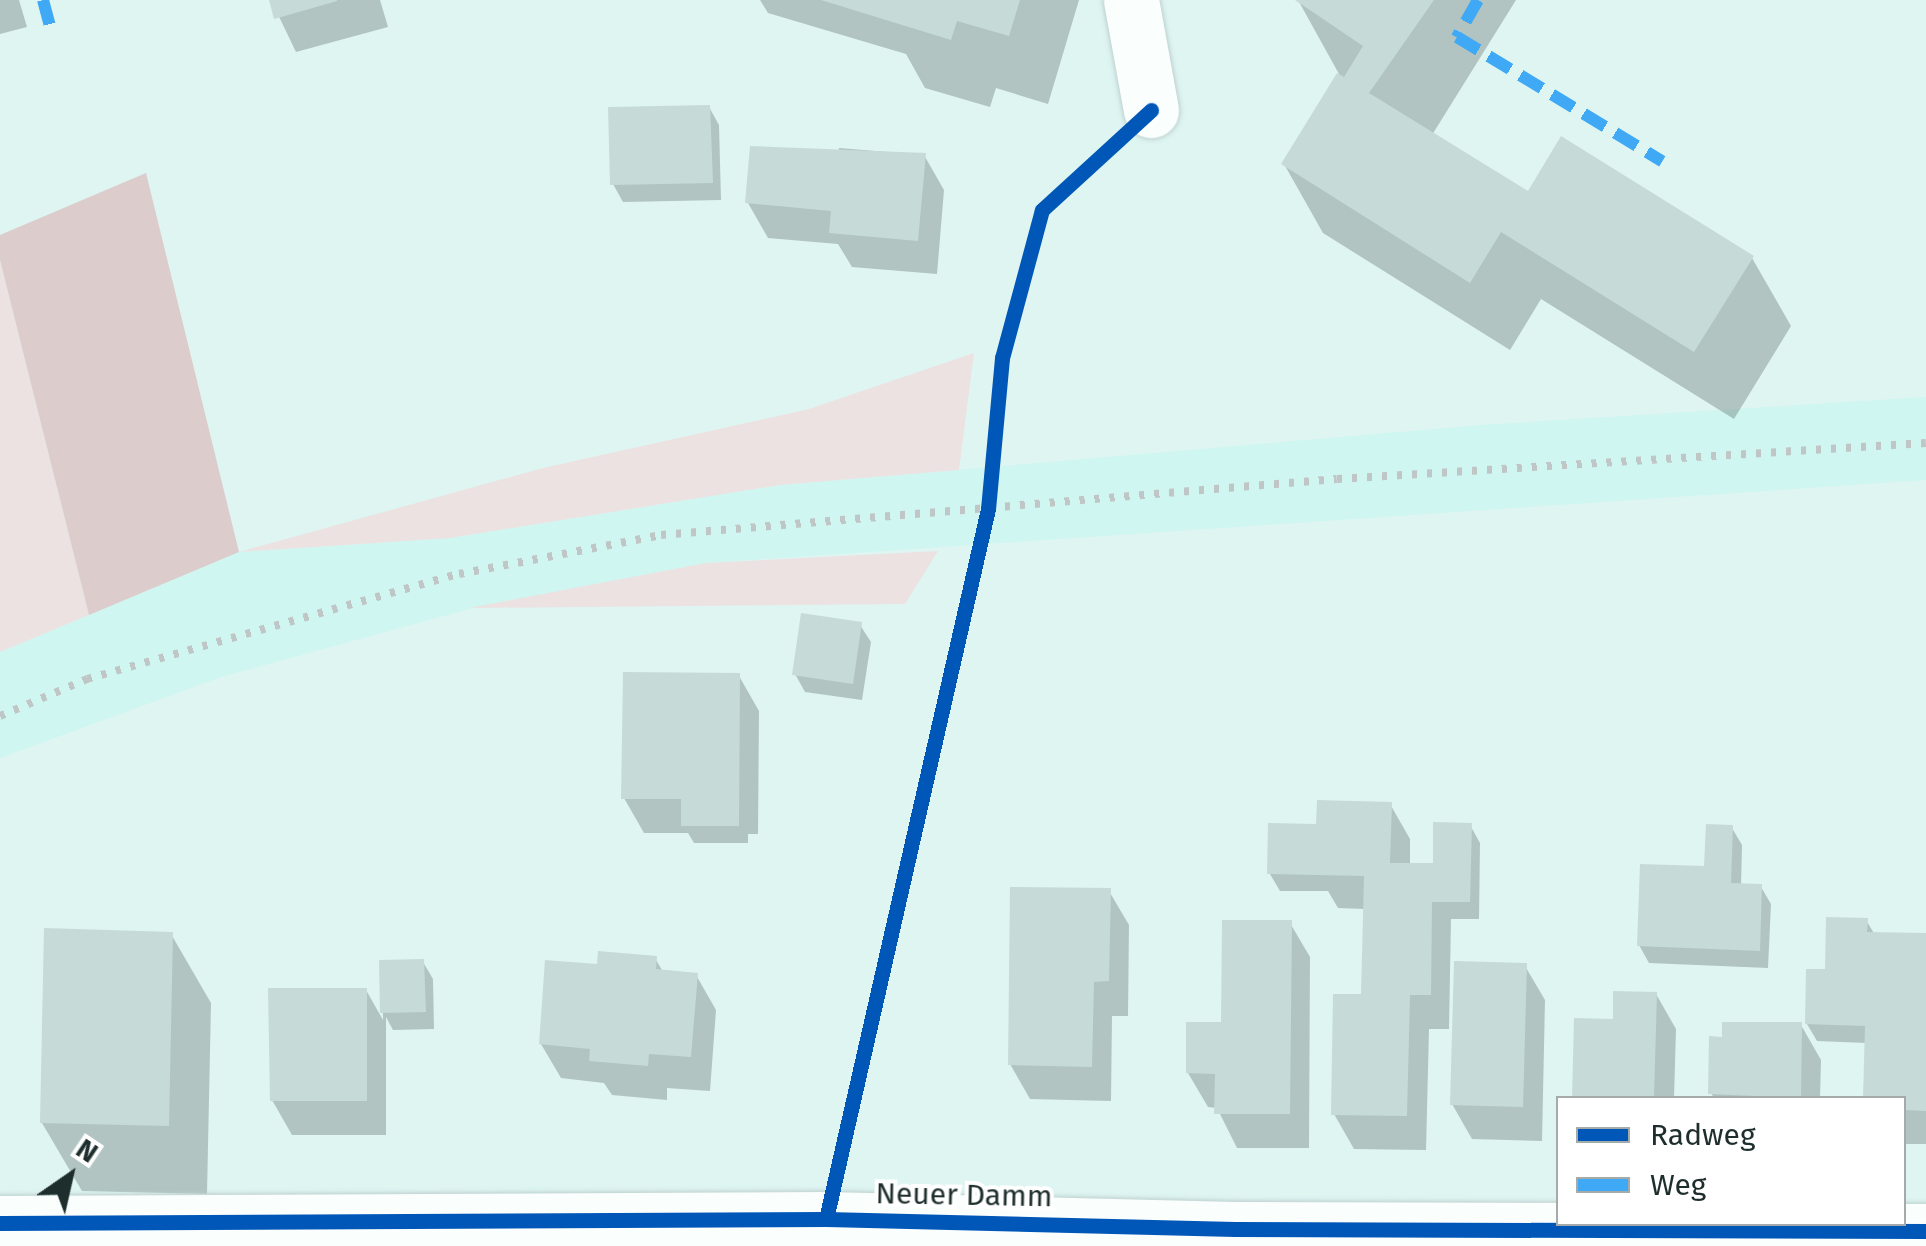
<!DOCTYPE html>
<html>
<head>
<meta charset="utf-8">
<style>
	body { margin:0 }
	#map { position:relative; width:1926px; height:1246px; overflow:hidden; background:#def5f2; font-family:"Fira Sans",sans-serif }
	div>[style] { position:absolute }
	[style*='--x'] { left:calc(var(--x)*1px); top:calc(var(--y)*1px); width:calc(var(--w)*1px); rotate:calc(var(--a)*1deg) }
	.built>* { inset:0; background:#cff6f1 }
	.green>* { inset:0; background:#ece2e2 }
	.forest>* { inset:0; background:#dcc }
	.shadow>* { inset:0; background:#0003 }
	.building>* { inset:0; background:#c6dbd8 }
	.roads { filter:drop-shadow(0 0 2px #bfd1cf) drop-shadow(0 0 2px #bfd1cf) }
	.street>* { height:55px; margin:-27.5px; padding:0 27.5px; transform-origin:27.5px; border-radius:27.5px; background:#fafefd }
	.rail>* { height:8px; margin-top:-4px; transform-origin:0; background:repeating-linear-gradient(90deg,#c0c6c6 0 5px,transparent 0 15px) }
	.quiet>* { height:12px; margin-top:-6px; transform-origin:0; background:repeating-linear-gradient(90deg,#3fa9f5 0 25px,transparent 0 37px) }
	.cycleway>* { height:15px; margin:-7.5px; padding:0 7.5px; transform-origin:7.5px; border-radius:7.5px; background:#0057b8 }
	span { translate:-50% -50%; white-space:nowrap; text-align:center; line-height:1.15; -webkit-text-stroke:8px #fff; paint-order:stroke }
	.street-label { font-size:30px; color:#1e2e2c }
	.legend { position:absolute; left:1556px; top:1096px; width:350px; height:130px; box-sizing:border-box; background:#fff; border:2px solid #a5abab; margin:0; padding:12px 18px; list-style:none; font-size:30px; color:#1e2e2c }
	.legend li { display:flex; align-items:center; gap:20px; height:50px }
	.legend b { width:50px; border:2px solid #a5abab }
	.north { position:absolute; left:20px; top:1126px; width:100px; height:100px; -webkit-text-stroke:8px #fff; paint-order:stroke; rotate:34deg; font-size:28px; font-weight:700; line-height:40px; text-align:center; color:#1e2e2c }
	.north::after { content:''; display:block; margin:auto; width:35px; height:45px; background:#1e2e2c; clip-path:polygon(50% 0,100% 100%,50% 72%,0 100%) }
</style>
</head>
<body>
<div id="map">
	<div class="built">
		<i style="clip-path:polygon(1926px 397px,1926px 480px,706px 563px,469px 609px,221px 677px,0 758px,0 652px,239px 552px,450px 538px,780px 485px,1482px 425px)"></i>
	</div>
	<div class="green">
		<i style="clip-path:polygon(0 260px,89px 615px,0 652px)"></i>
		<i style="clip-path:polygon(974px 353px,959px 470px,780px 485px,450px 538px,239px 552px,543px 468px,809px 409px)"></i>
		<i style="clip-path:polygon(938px 551px,905px 604px,469px 608px,706px 563px)"></i>
	</div>
	<div class="forest">
		<i style="clip-path:polygon(146px 173px,239px 552px,89px 615px,0 260px,0 235px)"></i>
	</div>
	<div class="shadow">
		<i style="clip-path:polygon(0 0,19px 0,27px 27px,0 34px)"></i>
		<i style="clip-path:polygon(271px 0,380px 0,388px 27px,296px 52px)"></i>
		<i style="clip-path:polygon(760px 0,1079px 0,1048px 104px,996px 88px,990px 107px,925px 88px,906px 54px,768px 13px)"></i>
		<i style="clip-path:polygon(1298px 0,1516px 0,1432px 135px,1528px 194px,1752px 258px,1791px 326px,1734px 419px,1541px 299px,1510px 350px,1323px 233px,1284px 164px,1339px 74px)"></i>
		<i style="clip-path:polygon(709px 107px,719px 125px,721px 200px,623px 202px,613px 184px)"></i>
		<i style="clip-path:polygon(839px 148px,924px 155px,944px 190px,937px 274px,852px 267px,838px 244px,768px 238px,748px 203px,838px 157px)"></i>
		<i style="clip-path:polygon(860px 625px,871px 642px,862px 700px,805px 692px,795px 674px)"></i>
		<i style="clip-path:polygon(739px 676px,759px 711px,758px 834px,748px 834px,748px 843px,694px 843px,688px 833px,644px 833px,624px 798px)"></i>
		<i style="clip-path:polygon(1390px 804px,1410px 839px,1410px 866px,1435px 866px,1470px 825px,1480px 843px,1479px 919px,1451px 919px,1449px 1029px,1429px 1029px,1426px 1150px,1354px 1149px,1334px 1114px,1363px 996px,1365px 909px,1338px 908px,1328px 891px,1280px 891px,1270px 874px,1315px 826px)"></i>
		<i style="clip-path:polygon(1732px 828px,1742px 845px,1741px 886px,1761px 887px,1771px 904px,1768px 968px,1649px 963px,1639px 945px,1706px 869px)"></i>
		<i style="clip-path:polygon(1109px 891px,1129px 925px,1128px 1016px,1112px 1016px,1111px 1101px,1030px 1099px,1010px 1064px)"></i>
		<i style="clip-path:polygon(1866px 920px,1875px 935px,1926px 936px,1926px 1144px,1904px 1144px,1904px 1098px,1866px 1098px,1867px 1043px,1817px 1041px,1807px 1024px,1827px 972px)"></i>
		<i style="clip-path:polygon(1290px 923px,1310px 957px,1309px 1148px,1237px 1148px,1217px 1108px,1208px 1107px,1188px 1073px)"></i>
		<i style="clip-path:polygon(171px 934px,211px 1003px,207px 1194px,82px 1191px,42px 1123px)"></i>
		<i style="clip-path:polygon(655px 958px,663px 972px,696px 975px,716px 1010px,710px 1091px,667px 1088px,667px 1100px,612px 1095px,604px 1083px,561px 1078px,541px 1044px)"></i>
		<i style="clip-path:polygon(382px 962px,423px 962px,433px 979px,434px 1029px,393px 1030px,386px 1017px,386px 1135px,292px 1135px,272px 1100px,366px 990px,383px 1020px)"></i>
		<i style="clip-path:polygon(1525px 966px,1545px 1000px,1542px 1141px,1472px 1139px,1452px 1104px)"></i>
		<i style="clip-path:polygon(1656px 994px,1676px 1029px,1674px 1098px,1574px 1098px,1576px 1020px,1616px 1021px)"></i>
		<i style="clip-path:polygon(1801px 1025px,1821px 1060px,1820px 1098px,1714px 1098px,1711px 1093px)"></i>
	</div>
	<div class="building">
		<i style="clip-path:polygon(269px 0,337px 0,337px 1px,274px 19px)"></i>
		<i style="clip-path:polygon(821px 0,1020px 0,1009px 36px,957px 21px,951px 40px)"></i>
		<i style="clip-path:polygon(1295px 0,1434px 0,1369px 93px,1528px 191px,1561px 136px,1754px 256px,1694px 352px,1501px 232px,1470px 283px,1281px 164px,1337px 73px,1344px 77px,1363px 46px)"></i>
		<i style="clip-path:polygon(710px 105px,713px 183px,610px 185px,608px 107px)"></i>
		<i style="clip-path:polygon(750px 146px,926px 153px,918px 241px,829px 233px,831px 211px,745px 203px)"></i>
		<i style="clip-path:polygon(801px 613px,862px 622px,853px 684px,792px 675px)"></i>
		<i style="clip-path:polygon(623px 672px,740px 673px,739px 826px,681px 826px,681px 799px,621px 799px)"></i>
		<i style="clip-path:polygon(1317px 800px,1392px 802px,1390px 863px,1433px 863px,1433px 822px,1472px 823px,1470px 902px,1432px 902px,1431px 995px,1410px 995px,1407px 1116px,1331px 1115px,1333px 994px,1361px 994px,1364px 876px,1267px 874px,1268px 823px,1316px 824px)"></i>
		<i style="clip-path:polygon(1706px 824px,1733px 825px,1731px 883px,1762px 884px,1760px 951px,1637px 946px,1640px 864px,1704px 866px)"></i>
		<i style="clip-path:polygon(1010px 887px,1111px 888px,1109px 981px,1094px 982px,1092px 1067px,1008px 1065px)"></i>
		<i style="clip-path:polygon(1826px 917px,1868px 918px,1867px 932px,1926px 933px,1926px 1111px,1904px 1110px,1904px 1098px,1863px 1098px,1865px 1026px,1805px 1024px,1806px 969px,1825px 969px)"></i>
		<i style="clip-path:polygon(1222px 920px,1292px 920px,1290px 1114px,1214px 1114px,1215px 1074px,1186px 1073px,1186px 1022px,1221px 1022px)"></i>
		<i style="clip-path:polygon(44px 928px,173px 932px,169px 1126px,40px 1123px)"></i>
		<i style="clip-path:polygon(598px 951px,657px 956px,656px 969px,698px 973px,691px 1057px,649px 1054px,648px 1066px,589px 1061px,590px 1049px,539px 1044px,545px 960px,597px 964px)"></i>
		<i style="clip-path:polygon(424px 959px,426px 1012px,380px 1013px,379px 960px)"></i>
		<i style="clip-path:polygon(1454px 961px,1527px 963px,1523px 1107px,1450px 1105px)"></i>
		<i style="clip-path:polygon(268px 988px,367px 988px,367px 1101px,270px 1101px)"></i>
		<i style="clip-path:polygon(1613px 991px,1657px 992px,1654px 1098px,1572px 1098px,1574px 1018px,1613px 1019px)"></i>
		<i style="clip-path:polygon(1722px 1022px,1802px 1022px,1801px 1098px,1708px 1094px,1709px 1036px,1722px 1037px)"></i>
	</div>
	<div class="roads">
		<div class="street">
			<i style="--x:1131;--y:0;--w:112;--a:79.7"></i>
			<i style="--x:0;--y:1223;--w:826;--a:-0.28"></i>
			<i style="--x:826;--y:1219;--w:409;--a:1.4"></i>
			<i style="--x:1235;--y:1229;--w:691;--a:0.17"></i>
		</div>
	</div>
	<div class="rail">
		<i style="--x:0;--y:716;--w:95;--a:-23"></i>
		<i style="--x:87;--y:679;--w:387;--a:-15.8"></i>
		<i style="--x:459;--y:574;--w:206;--a:-10.9"></i>
		<i style="--x:661;--y:535;--w:678;--a:-4.74"></i>
		<i style="--x:1337;--y:479;--w:590;--a:-3.5"></i>
	</div>
	<div class="quiet">
		<i style="--x:43;--y:0;--w:27;--a:75"></i>
		<i style="--x:1478;--y:0;--w:43;--a:119.6"></i>
		<i style="--x:1457;--y:37;--w:240;--a:31.2"></i>
	</div>
	<div class="cycleway">
		<i style="--x:826;--y:1219;--w:728;--a:-77.15"></i>
		<i style="--x:988;--y:509;--w:152;--a:-84.7"></i>
		<i style="--x:1002;--y:358;--w:153;--a:-74.9"></i>
		<i style="--x:1042;--y:210;--w:148;--a:-42.5"></i>
		<i style="--x:0;--y:1223;--w:826;--a:-0.28"></i>
		<i style="--x:826;--y:1219;--w:409;--a:1.4"></i>
		<i style="--x:1235;--y:1229;--w:691;--a:0.17"></i>
	</div>
	<div class="street-label">
		<span style="left:964px;top:1195px;rotate:1deg">Neuer Damm</span>
	</div>
	<ul class="legend">
	<li><b style="height:12px;background:#0057b8"></b>Radweg</li>
	<li><b style="height:12px;background:#3fa9f5"></b>Weg</li>
	</ul>
	<div class="north">N</div>
</div>
</body>
</html>
